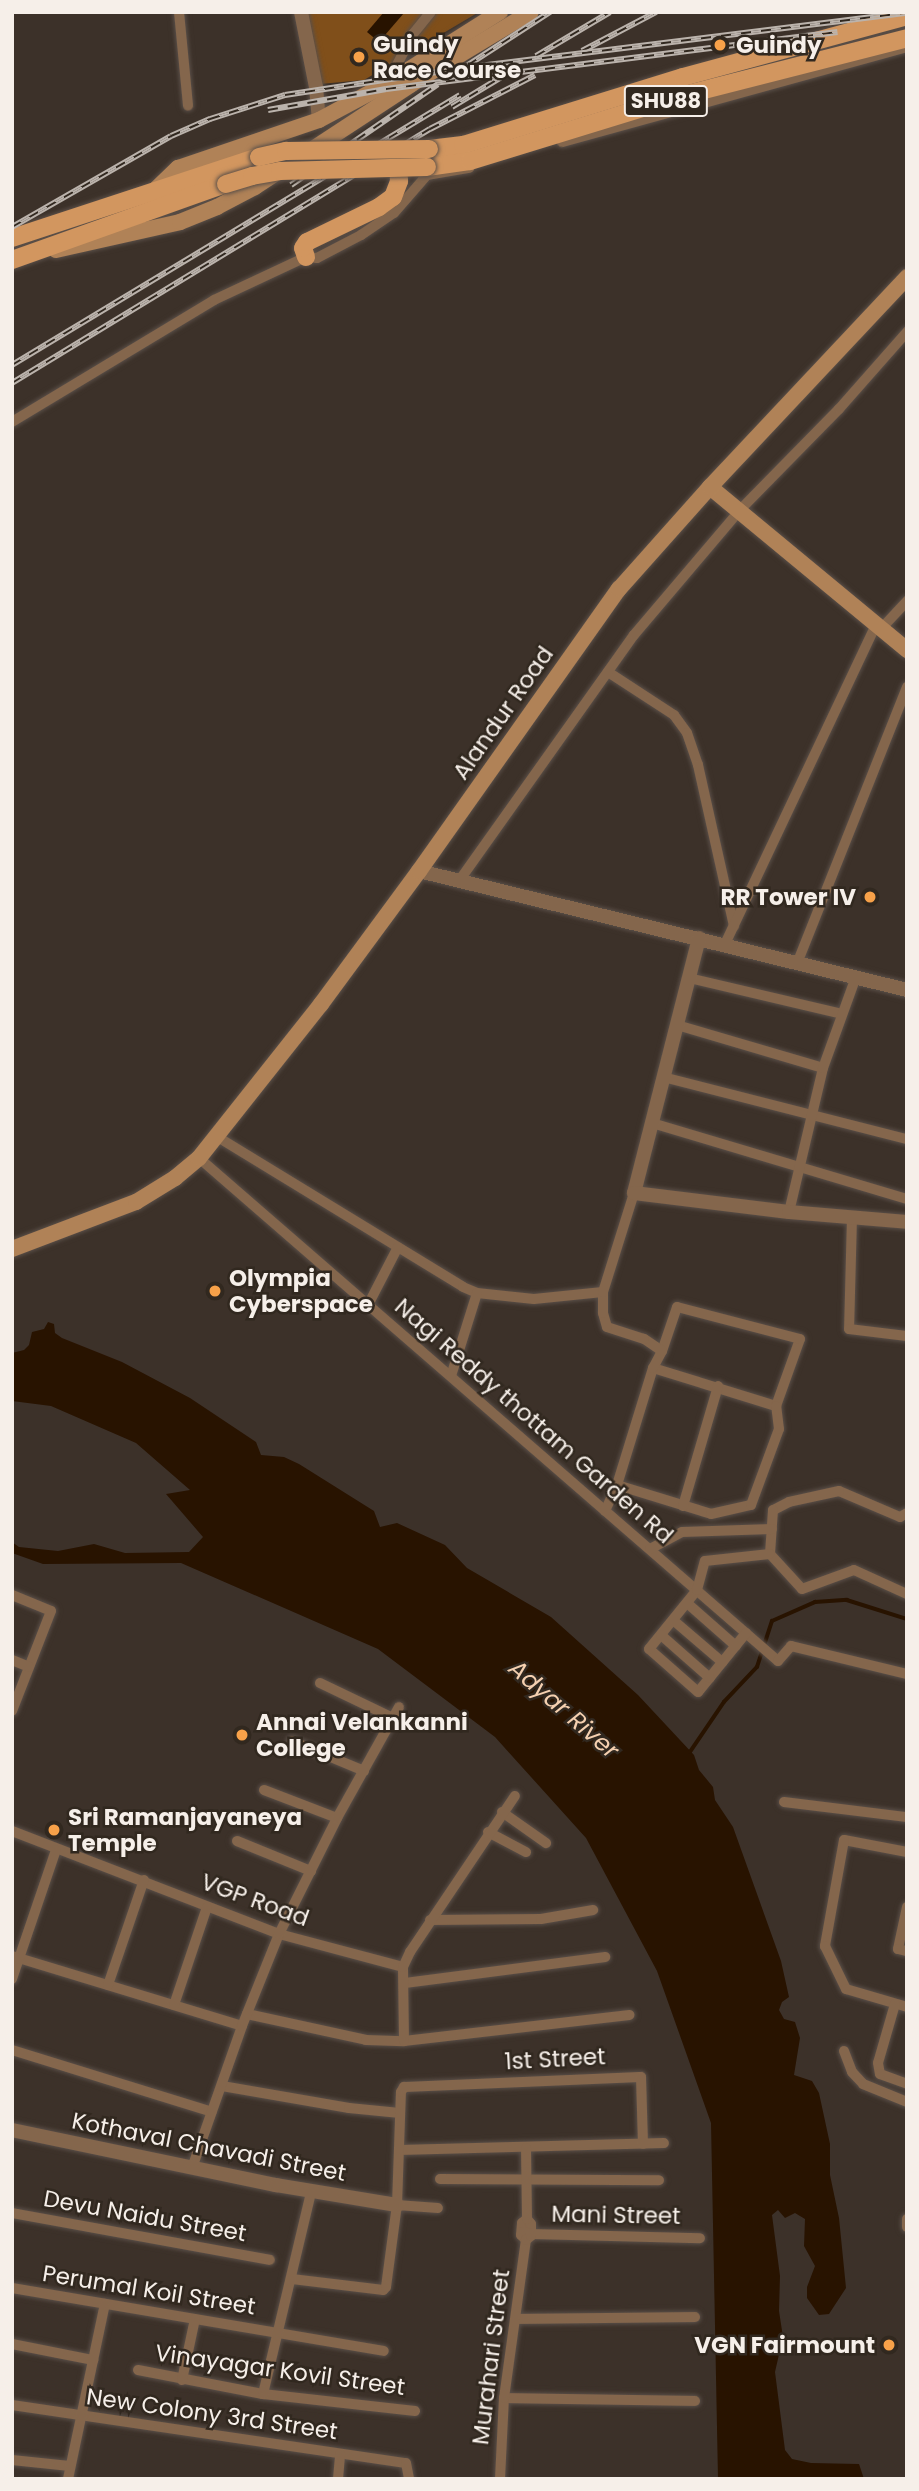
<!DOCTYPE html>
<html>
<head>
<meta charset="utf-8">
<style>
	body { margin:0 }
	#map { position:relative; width:919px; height:2491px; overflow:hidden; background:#3c3129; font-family:Poppins,sans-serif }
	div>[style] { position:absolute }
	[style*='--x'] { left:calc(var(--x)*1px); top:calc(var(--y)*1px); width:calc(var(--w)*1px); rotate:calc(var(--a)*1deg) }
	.green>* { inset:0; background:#804f1a }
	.water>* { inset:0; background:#281300 }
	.stream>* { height:3.5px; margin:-1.75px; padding:0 1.75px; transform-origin:1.75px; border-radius:1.75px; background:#281300 }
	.roads { filter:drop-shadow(0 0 2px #5a4f48) drop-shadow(0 0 2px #5a4f48) }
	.minor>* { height:10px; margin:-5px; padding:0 5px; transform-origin:5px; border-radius:5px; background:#84664c }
	.tertiary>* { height:14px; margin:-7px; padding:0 7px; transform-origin:7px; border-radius:7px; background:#84664c }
	.secondary>* { height:16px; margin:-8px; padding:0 8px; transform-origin:8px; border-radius:8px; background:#b08257 }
	.primary>* { height:18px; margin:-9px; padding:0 9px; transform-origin:9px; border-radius:9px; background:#d2965f }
	.rail>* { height:6px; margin-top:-3px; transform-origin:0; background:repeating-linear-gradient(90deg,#31281f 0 10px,#bbb3ac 0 20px); box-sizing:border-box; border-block:2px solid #bbb3ac }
	.bridges { filter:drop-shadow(0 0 2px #5a4f48) drop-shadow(0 0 2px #5a4f48) }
	.primary-bridge>* { height:18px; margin:-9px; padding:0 9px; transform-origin:9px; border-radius:9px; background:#d2965f }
	.dots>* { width:19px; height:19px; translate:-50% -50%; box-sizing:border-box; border:4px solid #31281f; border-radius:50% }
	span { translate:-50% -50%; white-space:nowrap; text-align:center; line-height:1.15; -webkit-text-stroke:5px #31281f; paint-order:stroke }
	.shield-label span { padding:2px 5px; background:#31281f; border:2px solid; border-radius:5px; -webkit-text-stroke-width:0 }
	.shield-label { font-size:21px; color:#f6efe9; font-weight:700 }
	.poi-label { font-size:23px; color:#f6efe9; font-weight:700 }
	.left { translate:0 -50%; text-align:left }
	.right { translate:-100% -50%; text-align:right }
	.street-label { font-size:23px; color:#f6efe9 }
	.water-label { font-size:24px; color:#f5d0b0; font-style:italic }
	.frame { position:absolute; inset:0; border:14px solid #f6efe9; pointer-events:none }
</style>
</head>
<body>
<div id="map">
	<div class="green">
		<i style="clip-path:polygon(307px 12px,479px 12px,364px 80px,320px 84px)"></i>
	</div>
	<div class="water">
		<i style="clip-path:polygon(384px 12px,404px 13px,379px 42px,367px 32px)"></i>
		<i style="clip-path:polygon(48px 1322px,54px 1324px,55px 1333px,62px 1338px,122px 1362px,190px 1398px,256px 1442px,261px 1455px,284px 1457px,299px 1464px,374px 1511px,380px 1527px,397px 1523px,445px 1545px,467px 1568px,551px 1617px,638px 1695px,694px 1755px,699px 1770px,713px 1787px,715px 1800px,733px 1827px,781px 1961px,789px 1997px,782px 2002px,779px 2010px,784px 2019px,795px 2022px,800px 2038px,794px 2075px,812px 2081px,819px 2093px,830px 2144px,830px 2175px,839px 2218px,846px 2288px,829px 2314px,819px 2315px,807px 2298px,807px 2287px,815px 2266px,804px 2246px,805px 2219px,795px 2213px,785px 2218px,778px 2210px,772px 2215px,780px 2276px,779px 2311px,783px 2337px,775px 2372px,785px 2450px,792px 2459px,811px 2463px,859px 2464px,864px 2479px,718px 2479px,711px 2123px,657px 1971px,586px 1838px,495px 1737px,378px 1649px,181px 1563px,43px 1564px,12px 1553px,12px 1542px,19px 1547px,58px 1551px,94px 1544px,125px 1553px,189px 1552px,203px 1537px,166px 1494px,190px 1490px,136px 1443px,51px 1406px,12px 1401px,12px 1353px,24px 1350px,29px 1345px,32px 1332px,44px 1329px)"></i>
	</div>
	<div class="stream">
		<i style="--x:690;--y:1752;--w:60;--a:-55.8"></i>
		<i style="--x:724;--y:1702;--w:48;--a:-46.7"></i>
		<i style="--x:757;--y:1667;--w:48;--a:-71.9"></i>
		<i style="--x:772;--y:1621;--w:47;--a:-23.8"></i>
		<i style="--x:815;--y:1602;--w:32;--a:-4"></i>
		<i style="--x:847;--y:1600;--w:63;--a:17.6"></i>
	</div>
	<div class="roads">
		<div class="minor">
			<i style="--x:179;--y:12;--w:94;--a:84.5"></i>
			<i style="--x:388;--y:82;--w:54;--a:-62.5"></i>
			<i style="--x:413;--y:34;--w:28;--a:-51"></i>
			<i style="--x:562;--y:142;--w:358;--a:-15.4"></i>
			<i style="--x:12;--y:422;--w:236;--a:-31.1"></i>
			<i style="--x:214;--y:300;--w:102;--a:-25.1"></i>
			<i style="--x:306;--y:257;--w:11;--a:5"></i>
			<i style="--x:317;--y:258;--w:50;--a:-27.6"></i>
			<i style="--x:361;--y:235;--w:40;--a:-34"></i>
			<i style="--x:394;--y:213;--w:50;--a:-49"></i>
			<i style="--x:427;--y:175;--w:43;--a:-9.5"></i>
			<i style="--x:880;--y:630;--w:40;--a:-47"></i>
			<i style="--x:608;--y:672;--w:79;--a:33.1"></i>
			<i style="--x:674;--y:715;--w:22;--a:54"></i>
			<i style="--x:687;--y:733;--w:34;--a:71"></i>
			<i style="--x:698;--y:765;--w:165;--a:77.4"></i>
			<i style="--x:459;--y:881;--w:302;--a:-54.6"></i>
			<i style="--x:634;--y:635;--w:164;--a:-49.7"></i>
			<i style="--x:740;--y:510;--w:141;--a:-45.6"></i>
			<i style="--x:839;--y:409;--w:103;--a:-48.6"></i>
			<i style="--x:725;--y:944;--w:352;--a:-64.7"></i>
			<i style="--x:798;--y:961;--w:295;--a:-68.3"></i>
			<i style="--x:689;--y:978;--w:157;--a:13.2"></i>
			<i style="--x:677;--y:1025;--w:152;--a:16.4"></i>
			<i style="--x:663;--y:1077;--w:252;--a:14.3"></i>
			<i style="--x:652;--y:1123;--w:266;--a:16.6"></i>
			<i style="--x:216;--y:1136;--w:289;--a:31.4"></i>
			<i style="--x:463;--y:1287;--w:15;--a:23"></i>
			<i style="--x:477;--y:1293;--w:57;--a:6"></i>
			<i style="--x:534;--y:1299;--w:69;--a:-5.8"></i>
			<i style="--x:199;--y:1158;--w:767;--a:40.98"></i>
			<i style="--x:778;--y:1661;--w:20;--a:-49"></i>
			<i style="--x:791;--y:1646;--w:119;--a:13.6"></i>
			<i style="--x:789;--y:1212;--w:148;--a:-76.7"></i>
			<i style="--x:823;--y:1068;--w:97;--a:-70.1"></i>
			<i style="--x:852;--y:1217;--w:112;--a:91.5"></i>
			<i style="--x:849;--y:1329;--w:58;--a:6.9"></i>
			<i style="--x:368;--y:1305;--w:65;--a:-62.7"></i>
			<i style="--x:653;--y:1368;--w:129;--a:17.2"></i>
			<i style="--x:776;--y:1406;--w:71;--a:-70.3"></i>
			<i style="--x:800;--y:1339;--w:127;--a:-165.4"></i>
			<i style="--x:677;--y:1307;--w:46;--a:108.8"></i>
			<i style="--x:451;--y:1376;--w:87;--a:-72.6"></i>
			<i style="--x:617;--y:1485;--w:98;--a:17.1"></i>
			<i style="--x:711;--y:1514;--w:41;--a:-12.7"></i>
			<i style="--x:751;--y:1505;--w:81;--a:-69.8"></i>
			<i style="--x:779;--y:1429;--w:23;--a:-97"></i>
			<i style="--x:683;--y:1506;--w:125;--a:-73.7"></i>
			<i style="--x:605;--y:1511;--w:29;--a:-65"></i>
			<i style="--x:617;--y:1485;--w:122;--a:-72.9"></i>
			<i style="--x:653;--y:1368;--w:19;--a:-62"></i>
			<i style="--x:662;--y:1351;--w:22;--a:-146"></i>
			<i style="--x:644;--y:1339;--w:39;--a:-162"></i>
			<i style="--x:607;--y:1327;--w:15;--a:-106"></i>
			<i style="--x:603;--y:1313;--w:21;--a:-90"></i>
			<i style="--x:603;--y:1292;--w:104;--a:-72.6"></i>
			<i style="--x:907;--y:1513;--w:8;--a:150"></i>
			<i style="--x:900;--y:1517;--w:66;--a:-156.9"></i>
			<i style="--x:839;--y:1491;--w:51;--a:167.6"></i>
			<i style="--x:789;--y:1502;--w:18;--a:153"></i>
			<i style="--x:773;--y:1510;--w:44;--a:93.9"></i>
			<i style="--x:770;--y:1554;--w:47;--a:47.6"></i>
			<i style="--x:802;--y:1589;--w:55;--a:-20.1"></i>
			<i style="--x:854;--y:1570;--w:58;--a:24.4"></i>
			<i style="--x:650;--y:1549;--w:36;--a:-28"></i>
			<i style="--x:682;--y:1532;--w:90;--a:-1.9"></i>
			<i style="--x:12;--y:1595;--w:42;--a:22.3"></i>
			<i style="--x:51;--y:1611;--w:107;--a:111.3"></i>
			<i style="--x:687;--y:1603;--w:65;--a:41.3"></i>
			<i style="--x:673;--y:1620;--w:65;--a:40.6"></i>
			<i style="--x:746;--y:1633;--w:76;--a:129.1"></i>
			<i style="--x:698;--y:1692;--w:65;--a:-138.7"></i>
			<i style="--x:649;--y:1649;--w:76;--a:-50.9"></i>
			<i style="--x:697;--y:1590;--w:30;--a:-75"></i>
			<i style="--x:705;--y:1561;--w:65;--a:-6.1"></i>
			<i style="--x:661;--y:1635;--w:65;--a:41.3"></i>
			<i style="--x:12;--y:1660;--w:18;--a:22"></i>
			<i style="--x:320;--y:1683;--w:81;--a:25.6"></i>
			<i style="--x:292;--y:1741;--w:78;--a:22.6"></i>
			<i style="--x:264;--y:1790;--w:78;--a:21"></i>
			<i style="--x:784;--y:1802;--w:124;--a:7"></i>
			<i style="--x:502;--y:1812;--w:54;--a:35.2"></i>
			<i style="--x:12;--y:1831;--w:286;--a:21.1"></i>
			<i style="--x:279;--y:1934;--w:128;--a:14.9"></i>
			<i style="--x:488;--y:1832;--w:43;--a:27.8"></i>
			<i style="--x:237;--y:1841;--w:80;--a:22.1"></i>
			<i style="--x:907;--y:1852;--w:64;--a:-169.2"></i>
			<i style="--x:844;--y:1840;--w:108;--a:100.2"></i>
			<i style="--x:825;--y:1946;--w:48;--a:64"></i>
			<i style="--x:846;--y:1989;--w:64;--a:16.4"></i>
			<i style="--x:907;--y:1907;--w:43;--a:102.1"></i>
			<i style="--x:898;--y:1949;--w:9;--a:13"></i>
			<i style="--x:430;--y:1920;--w:111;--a:-0.5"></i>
			<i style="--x:541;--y:1919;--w:53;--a:-9.8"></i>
			<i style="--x:12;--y:1956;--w:240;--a:16.9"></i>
			<i style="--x:12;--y:1979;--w:136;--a:-71.2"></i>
			<i style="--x:405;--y:1983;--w:202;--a:-7.4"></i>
			<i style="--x:108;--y:1985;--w:111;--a:-71.1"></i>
			<i style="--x:895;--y:2004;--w:61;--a:106.1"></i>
			<i style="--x:878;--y:2063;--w:11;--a:80"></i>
			<i style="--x:880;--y:2074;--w:29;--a:20"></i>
			<i style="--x:174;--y:2005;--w:103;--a:-71.4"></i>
			<i style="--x:247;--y:2014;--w:122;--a:12.3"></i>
			<i style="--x:366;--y:2040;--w:38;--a:2"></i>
			<i style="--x:404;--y:2041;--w:227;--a:-6.6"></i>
			<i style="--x:404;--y:2041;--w:74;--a:-90.8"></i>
			<i style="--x:403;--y:1967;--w:17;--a:-65"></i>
			<i style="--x:410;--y:1952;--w:188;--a:-56.1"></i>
			<i style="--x:12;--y:2050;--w:209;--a:17.2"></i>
			<i style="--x:844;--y:2051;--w:22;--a:69"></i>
			<i style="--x:852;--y:2072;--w:16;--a:47"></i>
			<i style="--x:863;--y:2084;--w:48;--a:22.2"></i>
			<i style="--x:222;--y:2086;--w:129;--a:9.8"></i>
			<i style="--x:349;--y:2108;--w:51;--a:5.6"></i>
			<i style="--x:399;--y:2150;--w:265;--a:-1.5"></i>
			<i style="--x:192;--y:2168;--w:151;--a:-70.6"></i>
			<i style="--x:242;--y:2026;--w:99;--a:-68.1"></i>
			<i style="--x:279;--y:1934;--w:130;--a:-63.4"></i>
			<i style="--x:337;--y:1818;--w:127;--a:-60.8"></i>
			<i style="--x:440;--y:2179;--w:219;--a:0.3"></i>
			<i style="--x:397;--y:2205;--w:41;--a:4.2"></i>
			<i style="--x:12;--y:2213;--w:262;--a:10.3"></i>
			<i style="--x:907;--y:2219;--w:8;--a:90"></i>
			<i style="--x:531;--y:2234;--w:169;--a:1.4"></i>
			<i style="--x:526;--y:2240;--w:7;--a:-135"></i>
			<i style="--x:521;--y:2235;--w:12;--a:-85"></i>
			<i style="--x:522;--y:2223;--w:6;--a:-39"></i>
			<i style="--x:292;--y:2279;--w:92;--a:6.9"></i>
			<i style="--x:383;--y:2290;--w:4;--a:-45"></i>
			<i style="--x:386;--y:2287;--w:83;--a:-82.4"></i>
			<i style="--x:397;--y:2205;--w:113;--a:-88"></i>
			<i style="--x:401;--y:2092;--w:6;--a:-59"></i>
			<i style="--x:404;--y:2087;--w:237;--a:-2.4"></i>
			<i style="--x:641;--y:2077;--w:67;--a:88.3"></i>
			<i style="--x:12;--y:2288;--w:377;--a:9.6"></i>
			<i style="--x:516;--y:2319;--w:179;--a:-0.6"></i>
			<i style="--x:12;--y:2344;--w:83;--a:11.2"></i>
			<i style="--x:138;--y:2370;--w:127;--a:10.9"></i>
			<i style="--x:263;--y:2394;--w:153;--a:6.4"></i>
			<i style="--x:182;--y:2380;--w:62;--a:-78"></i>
			<i style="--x:263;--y:2394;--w:208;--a:-76.6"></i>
			<i style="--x:504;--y:2398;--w:191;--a:0.9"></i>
			<i style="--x:12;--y:2405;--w:398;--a:8.4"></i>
			<i style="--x:406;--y:2463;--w:16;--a:79"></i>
			<i style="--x:12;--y:2460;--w:58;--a:5.9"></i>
			<i style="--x:68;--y:2479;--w:179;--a:-78.1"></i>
			<i style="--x:338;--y:2479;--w:25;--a:-85"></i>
			<i style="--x:500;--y:2479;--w:81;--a:-87.2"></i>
			<i style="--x:504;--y:2398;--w:160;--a:-82.1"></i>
			<i style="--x:526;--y:2240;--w:6;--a:-39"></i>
			<i style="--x:531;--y:2236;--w:12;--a:-90"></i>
			<i style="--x:531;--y:2224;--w:6;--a:-129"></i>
			<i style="--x:527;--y:2219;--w:71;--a:-90.8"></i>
		</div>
		<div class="tertiary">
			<i style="--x:301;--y:12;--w:76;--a:78.7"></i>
			<i style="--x:316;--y:87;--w:33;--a:85"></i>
			<i style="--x:419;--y:871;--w:502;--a:13.7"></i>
			<i style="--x:699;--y:938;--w:263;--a:104.3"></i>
			<i style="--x:634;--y:1193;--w:156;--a:7"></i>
			<i style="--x:789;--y:1212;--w:118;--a:4.8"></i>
			<i style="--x:12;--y:2130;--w:270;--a:11.8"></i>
			<i style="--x:276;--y:2185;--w:123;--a:9.4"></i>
		</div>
		<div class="secondary">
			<i style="--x:155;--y:190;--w:32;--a:-44"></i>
			<i style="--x:178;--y:168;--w:149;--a:-18.8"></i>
			<i style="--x:319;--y:120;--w:76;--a:-28.2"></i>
			<i style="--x:386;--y:84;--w:135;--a:-32.3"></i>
			<i style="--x:56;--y:250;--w:127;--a:-12.7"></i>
			<i style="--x:180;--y:222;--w:40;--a:-22"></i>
			<i style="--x:217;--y:207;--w:43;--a:-27.8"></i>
			<i style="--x:255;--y:187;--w:186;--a:-33.3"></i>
			<i style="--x:410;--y:85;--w:141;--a:-31.1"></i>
			<i style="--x:710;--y:487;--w:256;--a:39.6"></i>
			<i style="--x:12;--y:1249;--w:133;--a:-20.8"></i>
			<i style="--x:136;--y:1202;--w:46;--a:-31.6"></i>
			<i style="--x:175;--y:1178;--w:31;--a:-40"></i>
			<i style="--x:199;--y:1158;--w:196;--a:-51.6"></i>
			<i style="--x:321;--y:1004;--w:165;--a:-53.6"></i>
			<i style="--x:419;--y:871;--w:346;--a:-54.7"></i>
			<i style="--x:619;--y:589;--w:137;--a:-48.3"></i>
			<i style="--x:710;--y:487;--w:288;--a:-46.8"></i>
		</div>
		<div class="primary">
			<i style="--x:429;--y:149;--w:34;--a:-7"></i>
			<i style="--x:463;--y:145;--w:230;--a:-17.2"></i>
			<i style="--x:683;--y:77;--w:232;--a:-15.2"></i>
			<i style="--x:427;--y:167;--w:43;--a:-7.9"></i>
			<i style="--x:470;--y:161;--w:228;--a:-17.1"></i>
			<i style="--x:688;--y:94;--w:226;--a:-14.3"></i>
			<i style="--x:12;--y:238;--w:260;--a:-18.2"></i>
			<i style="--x:306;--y:257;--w:9;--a:-108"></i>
			<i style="--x:303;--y:248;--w:7;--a:-56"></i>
			<i style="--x:307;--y:242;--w:80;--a:-25.9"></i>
			<i style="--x:379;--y:207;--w:17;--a:-36"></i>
			<i style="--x:393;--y:197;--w:17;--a:-69"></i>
			<i style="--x:399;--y:181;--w:13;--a:-94"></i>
			<i style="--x:12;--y:260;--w:227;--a:-19.6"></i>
		</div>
	</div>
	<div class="rail">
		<i style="--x:582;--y:51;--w:84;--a:-27.8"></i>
		<i style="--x:536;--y:56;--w:86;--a:-30.7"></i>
		<i style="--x:468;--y:65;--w:98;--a:-32.9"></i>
		<i style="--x:452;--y:107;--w:60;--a:-31.3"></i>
		<i style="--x:268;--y:110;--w:120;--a:-10.1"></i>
		<i style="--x:386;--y:89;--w:455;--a:-7.2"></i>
		<i style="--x:291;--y:185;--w:178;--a:-34.5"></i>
		<i style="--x:12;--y:227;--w:183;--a:-29.8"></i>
		<i style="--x:171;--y:136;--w:43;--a:-23.6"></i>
		<i style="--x:210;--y:119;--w:79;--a:-17.7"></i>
		<i style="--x:285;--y:95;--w:180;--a:-8.6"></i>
		<i style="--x:463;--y:68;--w:447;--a:-7.1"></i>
		<i style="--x:12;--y:365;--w:523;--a:-31.08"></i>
		<i style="--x:12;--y:383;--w:489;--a:-31.3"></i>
		<i style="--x:430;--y:129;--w:118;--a:-27.2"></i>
	</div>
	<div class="bridges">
		<div class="primary-bridge">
			<i style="--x:259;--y:157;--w:28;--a:-13"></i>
			<i style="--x:286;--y:151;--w:143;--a:-0.8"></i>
			<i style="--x:226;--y:184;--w:27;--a:-17"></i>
			<i style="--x:252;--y:176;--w:28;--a:-10"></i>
			<i style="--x:280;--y:171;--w:147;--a:-1.6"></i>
		</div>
	</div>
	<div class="dots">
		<i style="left:720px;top:45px;background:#f7a149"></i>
		<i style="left:359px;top:57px;background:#f7a149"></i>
		<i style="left:870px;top:897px;background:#f7a149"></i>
		<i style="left:215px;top:1291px;background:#f7a149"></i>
		<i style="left:242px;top:1735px;background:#f7a149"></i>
		<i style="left:54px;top:1830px;background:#f7a149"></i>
		<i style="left:889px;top:2345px;background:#f7a149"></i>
	</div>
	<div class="shield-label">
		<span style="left:666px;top:101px">SHU88</span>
	</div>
	<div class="poi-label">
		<span class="left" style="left:373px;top:57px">Guindy<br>Race Course</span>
		<span class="left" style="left:736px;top:45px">Guindy</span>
		<span class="right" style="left:856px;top:897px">RR Tower IV</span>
		<span class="left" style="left:229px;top:1291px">Olympia<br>Cyberspace</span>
		<span class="left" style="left:256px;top:1735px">Annai Velankanni<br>College</span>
		<span class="left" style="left:68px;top:1830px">Sri Ramanjayaneya<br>Temple</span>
		<span class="right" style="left:875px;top:2345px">VGN Fairmount</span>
	</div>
	<div class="street-label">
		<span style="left:503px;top:713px;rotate:-55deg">Alandur Road</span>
		<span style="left:534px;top:1421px;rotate:41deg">Nagi Reddy thottam Garden Rd</span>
		<span style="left:255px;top:1900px;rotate:20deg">VGP Road</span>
		<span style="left:555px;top:2059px;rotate:-3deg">1st Street</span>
		<span style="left:209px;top:2147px;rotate:11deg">Kothaval Chavadi Street</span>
		<span style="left:616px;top:2215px;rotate:1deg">Mani Street</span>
		<span style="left:145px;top:2216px;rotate:10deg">Devu Naidu Street</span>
		<span style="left:149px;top:2290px;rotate:9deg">Perumal Koil Street</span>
		<span style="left:491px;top:2357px;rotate:-83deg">Murahari Street</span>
		<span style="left:280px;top:2370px;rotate:8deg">Vinayagar Kovil Street</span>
		<span style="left:212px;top:2414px;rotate:8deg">New Colony 3rd Street</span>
	</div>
	<div class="water-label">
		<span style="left:564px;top:1709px;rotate:41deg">Adyar River</span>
	</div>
	<div class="frame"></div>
</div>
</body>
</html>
